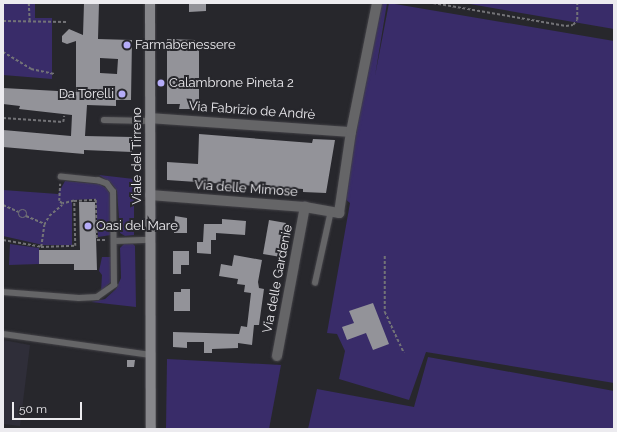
<!DOCTYPE html>
<html>
<head>
<meta charset="utf-8">
<style>
	body { margin:0 }
	#map { position:relative; width:617px; height:432px; overflow:hidden; background:#27272c; font-family:Raleway,sans-serif }
	div>[style] { position:absolute }
	[style*='--x'] { left:calc(var(--x)*1px); top:calc(var(--y)*1px); width:calc(var(--w)*1px); rotate:calc(var(--a)*1deg) }
	.built>* { inset:0; background:#2f2e39 }
	.green>* { inset:0; background:#392c69 }
	.building>* { inset:0; background:#939399 }
	.path>* { height:1.5px; margin-top:-0.75px; transform-origin:0; background:repeating-linear-gradient(90deg,#737377 0 3px,transparent 0 5px) }
	.path>.ring { margin:-0.75px; padding:0; box-sizing:content-box; background:none; border:1.5px solid #737377; border-radius:50% }
	.roads { filter:drop-shadow(0 0 1px #434247) drop-shadow(0 0 1px #434247) }
	.lane>* { height:5.5px; margin:-2.75px; padding:0 2.75px; transform-origin:2.75px; border-radius:2.75px; background:#656567 }
	.street>* { height:10px; margin:-5px; padding:0 5px; transform-origin:5px; border-radius:5px; background:#656567 }
	.secondary>* { height:10px; margin:-5px; padding:0 5px; transform-origin:5px; border-radius:5px; background:#87878b }
	.dots>* { width:11px; height:11px; translate:-50% -50%; box-sizing:border-box; border:2px solid #27272c; border-radius:50% }
	span { translate:-50% -50%; white-space:nowrap; text-align:center; line-height:1.15; -webkit-text-stroke:4px #27272c; paint-order:stroke }
	.poi-label { font-size:13px; color:#ecebef }
	.left { translate:0 -50%; text-align:left }
	.right { translate:-100% -50%; text-align:right }
	.street-label { font-size:13px; color:#ecebef }
	.frame { position:absolute; inset:0; border:4px solid #ecebef; pointer-events:none }
	.scale { position:absolute; left:12px; top:402px; width:70px; height:18px; box-sizing:border-box; border:2px solid #ecebef; border-top:0; padding-left:5px; font-size:12px; line-height:14px; white-space:nowrap; color:#ecebef; -webkit-text-stroke:3px #27272c; paint-order:stroke }
</style>
</head>
<body>
<div id="map">
	<div class="built">
		<i style="clip-path:polygon(3px 340px,30px 345px,20px 426px,3px 424px)"></i>
	</div>
	<div class="green">
		<i style="clip-path:polygon(3px 3px,35px 3px,35px 18px,52px 18px,52px 79px,3px 75px)"></i>
		<i style="clip-path:polygon(380px 3px,387px 3px,375px 76px,389px 3px,614px 41px,614px 383px,426px 352px,409px 400px,339px 379px,345px 351px,337px 334px,327px 333px,350px 203px,344px 198px)"></i>
		<i style="clip-path:polygon(464px 3px,614px 3px,614px 29px)"></i>
		<i style="clip-path:polygon(99px 175px,134px 179px,134px 235px,125px 236px,120px 233px,117px 191px,111px 183px)"></i>
		<i style="clip-path:polygon(65px 181px,99px 184px,106px 188px,111px 195px,111px 235px,98px 237px,96px 199px,72px 200px,72px 245px,43px 245px,3px 236px,3px 190px,58px 194px)"></i>
		<i style="clip-path:polygon(10px 244px,39px 248px,39px 264px,9px 265px)"></i>
		<i style="clip-path:polygon(124px 244px,133px 244px,135px 246px,136px 307px,91px 302px,105px 299px,116px 289px,121px 278px,120px 248px)"></i>
		<i style="clip-path:polygon(102px 257px,112px 257px,112px 281px,101px 291px,102px 275px,99px 271px)"></i>
		<i style="clip-path:polygon(428px 357px,614px 391px,614px 429px,308px 429px,317px 389px,414px 407px)"></i>
		<i style="clip-path:polygon(167px 359px,281px 365px,269px 429px,166px 429px)"></i>
	</div>
	<div class="building">
		<i style="clip-path:polygon(evenodd,84px 3px,99px 3px,98px 39px,132px 40px,131px 100px,116px 100px,116px 106px,87px 105px,85px 136px,132px 137px,132px 152px,84px 150px,84px 154px,3px 147px,3px 130px,71px 136px,72px 115px,19px 109px,20px 106px,3px 104px,3px 88px,76px 92px,76px 41px,67px 44px,62px 42px,62px 36px,69px 29px,83px 35px,84px 3px,100px 58px,118px 59px,117px 74px,100px 73px,100px 58px)"></i>
		<i style="clip-path:polygon(189px 3px,206px 3px,206px 11px,189px 12px)"></i>
		<i style="clip-path:polygon(167px 39px,195px 40px,195px 43px,199px 44px,199px 109px,179px 109px,180px 104px,167px 104px)"></i>
		<i style="clip-path:polygon(199px 134px,312px 143px,313px 139px,335px 140px,326px 193px,303px 192px,303px 189px,167px 180px,167px 162px,198px 164px)"></i>
		<i style="clip-path:polygon(79px 202px,95px 202px,97px 270px,74px 270px,74px 264px,39px 264px,39px 250px,80px 250px)"></i>
		<i style="clip-path:polygon(175px 216px,187px 218px,187px 233px,174px 233px)"></i>
		<i style="clip-path:polygon(222px 219px,246px 221px,245px 235px,216px 233px,216px 240px,211px 240px,211px 254px,197px 253px,197px 242px,203px 242px,204px 224px,222px 224px)"></i>
		<i style="clip-path:polygon(269px 220px,286px 223px,281px 257px,263px 254px)"></i>
		<i style="clip-path:polygon(173px 251px,189px 251px,189px 265px,181px 265px,181px 274px,173px 274px)"></i>
		<i style="clip-path:polygon(234px 255px,262px 260px,258px 282px,259px 288px,264px 289px,259px 325px,254px 325px,252px 345px,238px 343px,238px 348px,212px 349px,212px 353px,204px 353px,204px 342px,187px 342px,187px 348px,173px 347px,173px 332px,239px 334px,241px 326px,247px 327px,251px 293px,244px 292px,245px 285px,237px 284px,238px 279px,219px 276px,221px 264px,232px 266px)"></i>
		<i style="clip-path:polygon(181px 289px,190px 289px,190px 311px,174px 311px,174px 292px,181px 292px)"></i>
		<i style="clip-path:polygon(373px 303px,389px 344px,373px 350px,366px 333px,347px 340px,342px 327px,354px 323px,349px 311px)"></i>
		<i style="clip-path:polygon(127px 360px,135px 360px,134px 367px,127px 367px)"></i>
	</div>
	<div class="path">
		<i style="--x:29;--y:3;--w:18;--a:87"></i>
		<i style="--x:433;--y:3;--w:135;--a:9.8"></i>
		<i style="--x:566;--y:26;--w:7;--a:-8"></i>
		<i style="--x:573;--y:25;--w:6;--a:-51"></i>
		<i style="--x:577;--y:20;--w:17;--a:-90"></i>
		<i style="--x:3;--y:21;--w:63;--a:0.9"></i>
		<i style="--x:3;--y:52;--w:33;--a:31"></i>
		<i style="--x:31;--y:69;--w:24;--a:12"></i>
		<i style="--x:3;--y:118;--w:60;--a:3.8"></i>
		<i style="--x:63;--y:122;--w:6;--a:-81"></i>
		<i style="--x:74;--y:201;--w:22;--a:-3"></i>
		<i style="--x:96;--y:200;--w:40;--a:88.6"></i>
		<i style="--x:97;--y:240;--w:10;--a:0"></i>
		<i style="--x:3;--y:205;--w:17;--a:24"></i>
		<i class="ring" style="left:19px;top:210px;width:6.5px;height:6.5px"></i>
		<i style="--x:26;--y:216;--w:21;--a:23"></i>
		<i style="--x:3;--y:240;--w:39;--a:10"></i>
		<i style="--x:41;--y:247;--w:34;--a:-2"></i>
		<i style="--x:75;--y:246;--w:45;--a:-91.3"></i>
		<i style="--x:74;--y:201;--w:12;--a:166"></i>
		<i style="--x:62;--y:204;--w:4;--a:-135"></i>
		<i style="--x:59;--y:201;--w:17;--a:-87"></i>
		<i style="--x:41;--y:247;--w:22;--a:-82"></i>
		<i style="--x:44;--y:225;--w:10;--a:-61"></i>
		<i style="--x:49;--y:216;--w:17;--a:-40"></i>
		<i style="--x:385;--y:256;--w:56;--a:90"></i>
		<i style="--x:385;--y:312;--w:45;--a:65.1"></i>
	</div>
	<div class="roads">
		<div class="lane">
			<i style="--x:104;--y:120;--w:46;--a:1.2"></i>
			<i style="--x:115;--y:241;--w:35;--a:-2"></i>
			<i style="--x:315;--y:283;--w:74;--a:-77.5"></i>
			<i style="--x:3;--y:292;--w:76;--a:4.5"></i>
			<i style="--x:79;--y:298;--w:18;--a:-3"></i>
			<i style="--x:97;--y:297;--w:21;--a:-35"></i>
			<i style="--x:114;--y:285;--w:93;--a:-90.6"></i>
			<i style="--x:113;--y:192;--w:10;--a:-127"></i>
			<i style="--x:107;--y:184;--w:9;--a:-159"></i>
			<i style="--x:99;--y:181;--w:38;--a:-174"></i>
			<i style="--x:3;--y:334;--w:149;--a:8.1"></i>
		</div>
		<div class="street">
			<i style="--x:150;--y:118;--w:201;--a:4"></i>
			<i style="--x:150;--y:195;--w:155;--a:4.4"></i>
			<i style="--x:305;--y:207;--w:35;--a:10"></i>
			<i style="--x:339;--y:213;--w:82;--a:-81.6"></i>
			<i style="--x:351;--y:132;--w:132;--a:-78.6"></i>
			<i style="--x:277;--y:356;--w:152;--a:-79.4"></i>
		</div>
		<div class="secondary">
			<i style="--x:150;--y:3;--w:426;--a:89.9"></i>
		</div>
	</div>
	<div class="dots">
		<i style="left:127px;top:45px;background:#b5acf8"></i>
		<i style="left:161px;top:83px;background:#b5acf8"></i>
		<i style="left:122px;top:94px;background:#b5acf8"></i>
		<i style="left:88px;top:226px;background:#b5acf8"></i>
	</div>
	<div class="poi-label">
		<span class="left" style="left:135px;top:45px">Farmabenessere</span>
		<span class="left" style="left:169px;top:83px">Calambrone Pineta 2</span>
		<span class="right" style="left:114px;top:94px">Da Torelli</span>
		<span class="left" style="left:96px;top:226px">Oasi del Mare</span>
	</div>
	<div class="street-label">
		<span style="left:252px;top:111px;rotate:4deg">Via Fabrizio de Andrè</span>
		<span style="left:137px;top:156px;rotate:-90deg">Viale del Tirreno</span>
		<span style="left:246px;top:189px;rotate:4deg">Via delle Mimose</span>
		<span style="left:278px;top:279px;rotate:-79deg">Via delle Gardenie</span>
	</div>
	<div class="frame"></div>
	<div class="scale">50 m</div>
</div>
</body>
</html>
